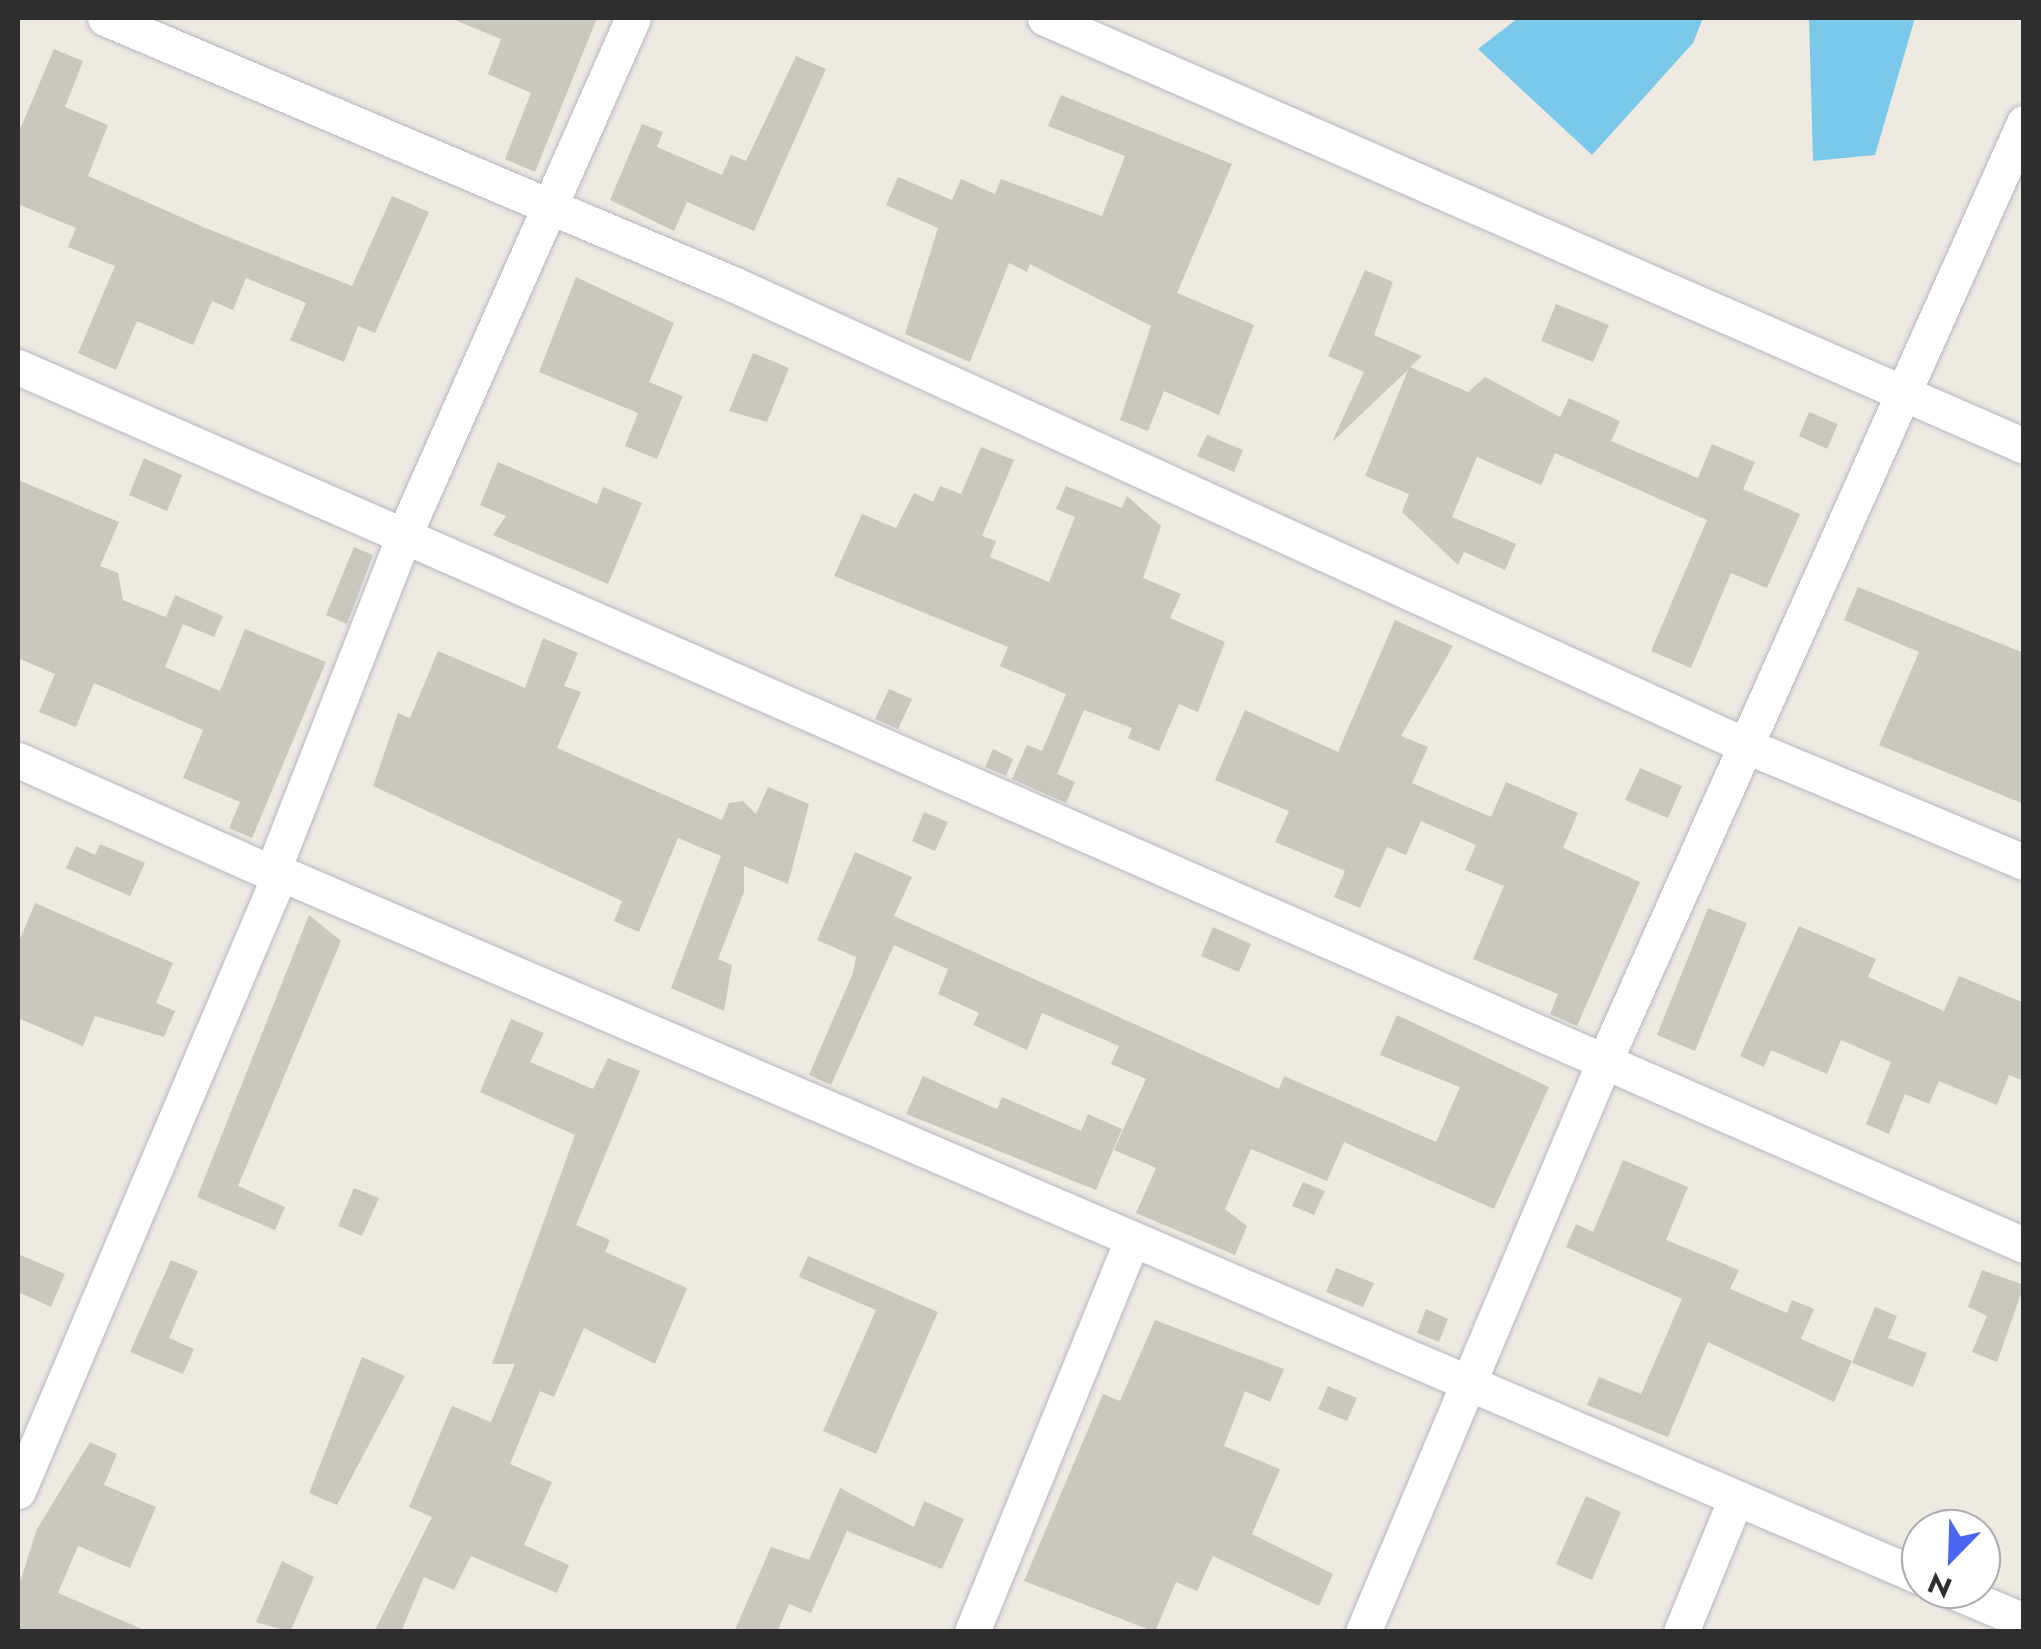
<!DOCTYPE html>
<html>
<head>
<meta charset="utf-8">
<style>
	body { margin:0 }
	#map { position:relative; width:2041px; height:1649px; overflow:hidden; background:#eee9e1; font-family:Jost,sans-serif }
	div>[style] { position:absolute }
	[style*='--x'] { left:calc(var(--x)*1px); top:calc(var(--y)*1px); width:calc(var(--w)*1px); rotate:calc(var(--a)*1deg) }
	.water>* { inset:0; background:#7ac9ea }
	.building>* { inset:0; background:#cac7bf }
	.roads { filter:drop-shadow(0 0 2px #b4b7c0) drop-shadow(0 0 2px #b4b7c0) }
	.street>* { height:35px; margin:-17.5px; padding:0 17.5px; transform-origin:17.5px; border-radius:17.5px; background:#fff }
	span { translate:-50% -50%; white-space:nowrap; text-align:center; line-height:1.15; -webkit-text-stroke:9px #fff; paint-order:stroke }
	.frame { position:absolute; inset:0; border:20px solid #2e2e2e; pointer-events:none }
	.north { position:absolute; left:1901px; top:1509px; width:100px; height:100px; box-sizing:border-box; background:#fff; border:2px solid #ababab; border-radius:50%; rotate:203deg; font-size:28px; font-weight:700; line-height:40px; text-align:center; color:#2e2e2e }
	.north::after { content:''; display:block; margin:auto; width:35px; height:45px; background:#4a65f2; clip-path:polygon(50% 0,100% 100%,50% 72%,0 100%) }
</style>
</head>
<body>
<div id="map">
	<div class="water">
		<i style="clip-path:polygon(1518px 18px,1703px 18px,1693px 43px,1592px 155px,1478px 49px)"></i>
		<i style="clip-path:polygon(1809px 18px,1915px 18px,1875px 155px,1813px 161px)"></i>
	</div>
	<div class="building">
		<i style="clip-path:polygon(450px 18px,597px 18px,535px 172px,505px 159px,531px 93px,488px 74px,501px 39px)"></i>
		<i style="clip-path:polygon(54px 49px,83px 61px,65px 107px,108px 125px,88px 176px,203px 227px,352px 286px,392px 196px,429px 212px,375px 333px,358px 326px,344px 362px,290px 340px,306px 303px,246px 278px,233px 310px,212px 301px,193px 345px,137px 321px,116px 370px,78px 353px,115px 266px,68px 247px,76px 228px,18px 204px,18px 134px)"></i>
		<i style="clip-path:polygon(796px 56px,826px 69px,754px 231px,687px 202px,674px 231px,610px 200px,642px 124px,663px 132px,657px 147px,722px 175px,731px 155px,746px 161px)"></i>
		<i style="clip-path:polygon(1061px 95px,1232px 164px,1177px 293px,1254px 325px,1219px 415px,1164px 391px,1148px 431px,1120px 420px,1151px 326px,1030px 264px,1027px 272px,1009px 263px,970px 362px,905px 334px,938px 228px,886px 205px,898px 177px,952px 200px,961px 179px,995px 194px,1001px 179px,1102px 216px,1125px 156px,1048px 126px)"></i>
		<i style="clip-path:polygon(1365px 270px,1393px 282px,1374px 335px,1422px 356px,1410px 367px,1468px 392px,1485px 377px,1560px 417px,1569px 398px,1620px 421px,1611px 441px,1698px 478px,1712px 444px,1755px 462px,1743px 489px,1800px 514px,1767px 588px,1731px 573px,1691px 668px,1651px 651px,1707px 520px,1555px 453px,1541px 485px,1477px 457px,1452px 517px,1516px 544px,1505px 570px,1464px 552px,1458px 565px,1402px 512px,1409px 494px,1365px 476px,1408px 370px,1332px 442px,1364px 372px,1328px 356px)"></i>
		<i style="clip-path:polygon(576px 277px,674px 323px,649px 382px,683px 396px,657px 459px,625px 446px,638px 413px,539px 372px)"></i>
		<i style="clip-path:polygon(1556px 304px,1609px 325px,1593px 362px,1541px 341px)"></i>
		<i style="clip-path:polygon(753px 353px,789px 368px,767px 422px,729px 411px)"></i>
		<i style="clip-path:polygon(1809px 412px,1838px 424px,1827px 449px,1799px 436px)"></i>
		<i style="clip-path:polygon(1207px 435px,1243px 450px,1234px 472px,1197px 456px)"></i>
		<i style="clip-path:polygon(981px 447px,1014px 460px,982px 536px,996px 541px,990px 557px,1049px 582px,1075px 517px,1056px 509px,1066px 486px,1122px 508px,1127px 496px,1161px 526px,1143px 578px,1181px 594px,1170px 618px,1225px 642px,1198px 712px,1179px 704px,1159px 751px,1128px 738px,1132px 728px,1084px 710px,1057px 774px,1075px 782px,1066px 803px,1012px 779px,1027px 745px,1042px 751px,1066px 694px,1000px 666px,1008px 647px,834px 576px,862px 514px,896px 528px,914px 493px,933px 502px,940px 486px,961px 494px)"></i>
		<i style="clip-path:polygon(144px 458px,182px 475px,167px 511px,129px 495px)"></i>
		<i style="clip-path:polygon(498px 462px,597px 504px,603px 487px,642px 503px,608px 584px,493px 535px,506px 516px,480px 505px)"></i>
		<i style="clip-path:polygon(18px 480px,119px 522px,100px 566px,118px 573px,123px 600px,183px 624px,165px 667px,220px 691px,245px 629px,326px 662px,252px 838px,229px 828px,240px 802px,183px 778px,203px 730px,94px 683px,76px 727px,39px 712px,55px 674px,18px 658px)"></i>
		<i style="clip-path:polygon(354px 547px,373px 555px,347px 624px,326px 615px)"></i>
		<i style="clip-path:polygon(1858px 587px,2024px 653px,2024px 804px,1879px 745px,1919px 652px,1844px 620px)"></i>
		<i style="clip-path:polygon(175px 595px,223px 616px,214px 637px,166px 617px)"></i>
		<i style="clip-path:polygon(1395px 620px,1453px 646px,1401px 736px,1428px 747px,1412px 783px,1491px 817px,1506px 782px,1578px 813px,1563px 848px,1640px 882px,1577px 1026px,1550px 1014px,1558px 994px,1473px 959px,1504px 886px,1465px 870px,1476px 845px,1421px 821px,1406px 855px,1387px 847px,1360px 908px,1334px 897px,1345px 871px,1275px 842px,1289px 811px,1215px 780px,1245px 710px,1338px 752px)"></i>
		<i style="clip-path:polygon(543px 638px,578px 653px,564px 686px,581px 692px,557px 748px,722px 820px,729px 803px,743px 801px,756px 814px,768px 787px,809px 804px,788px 884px,744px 866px,744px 892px,718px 959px,732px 965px,724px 1011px,671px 988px,721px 856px,678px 838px,639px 932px,614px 921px,622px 901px,373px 786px,398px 713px,410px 718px,438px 651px,525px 688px)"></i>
		<i style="clip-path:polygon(889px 689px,912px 699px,898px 729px,875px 719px)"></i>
		<i style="clip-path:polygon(993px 749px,1013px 759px,1006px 776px,985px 767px)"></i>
		<i style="clip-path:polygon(1640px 768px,1682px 786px,1668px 818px,1625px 800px)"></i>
		<i style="clip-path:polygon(924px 812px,948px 822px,935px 851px,912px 841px)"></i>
		<i style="clip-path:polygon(100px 844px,145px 863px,130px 896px,66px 868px,76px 846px,95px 855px)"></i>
		<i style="clip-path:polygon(855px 852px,912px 877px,894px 916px,1279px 1089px,1284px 1076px,1436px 1142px,1460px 1087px,1380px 1055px,1397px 1015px,1549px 1087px,1494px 1209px,1344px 1142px,1327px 1181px,1251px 1149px,1225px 1209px,1247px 1226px,1235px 1255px,1136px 1213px,1156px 1168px,1114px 1150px,1146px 1079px,1111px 1064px,1119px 1046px,1042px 1013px,1027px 1050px,973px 1025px,979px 1013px,938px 994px,948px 969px,894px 945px,831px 1085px,809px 1075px,853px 973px,856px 957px,817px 940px)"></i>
		<i style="clip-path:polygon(35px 903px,173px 963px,156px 1003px,175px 1011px,164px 1037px,95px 1016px,83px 1046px,18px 1018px,18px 944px)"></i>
		<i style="clip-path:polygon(1708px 908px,1747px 923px,1695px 1051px,1657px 1035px)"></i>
		<i style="clip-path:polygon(309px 915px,341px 941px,238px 1186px,285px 1207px,275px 1230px,197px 1197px)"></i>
		<i style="clip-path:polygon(1799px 926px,1876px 959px,1868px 977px,1944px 1011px,1959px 976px,2024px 1003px,2024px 1081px,2009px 1075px,1997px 1105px,1939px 1081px,1929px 1104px,1905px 1094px,1889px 1134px,1866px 1124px,1891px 1062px,1841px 1040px,1827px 1074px,1771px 1050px,1764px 1067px,1740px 1056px)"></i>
		<i style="clip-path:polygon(1213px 927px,1251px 944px,1239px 972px,1201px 956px)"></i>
		<i style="clip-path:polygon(511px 1019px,544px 1033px,530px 1062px,593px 1089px,608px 1058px,640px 1071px,576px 1225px,610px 1240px,605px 1252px,687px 1288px,655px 1364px,584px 1328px,554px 1397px,540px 1391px,510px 1464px,552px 1482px,524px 1545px,569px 1565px,557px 1593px,471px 1556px,454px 1590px,424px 1577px,401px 1632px,374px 1632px,432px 1517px,409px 1507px,452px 1406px,491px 1422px,515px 1364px,492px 1364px,575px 1135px,480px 1092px)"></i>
		<i style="clip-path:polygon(923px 1076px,997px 1109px,1002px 1097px,1081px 1131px,1088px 1114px,1122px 1129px,1096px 1190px,906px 1114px)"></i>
		<i style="clip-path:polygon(1623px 1160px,1688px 1187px,1666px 1240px,1739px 1270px,1730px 1289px,1787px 1313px,1792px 1300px,1814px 1309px,1801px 1339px,1852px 1361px,1834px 1402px,1708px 1342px,1668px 1437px,1587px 1405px,1599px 1377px,1641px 1394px,1682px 1299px,1566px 1247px,1576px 1224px,1593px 1232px)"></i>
		<i style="clip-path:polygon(1303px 1182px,1325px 1191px,1314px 1215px,1292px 1206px)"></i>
		<i style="clip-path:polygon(354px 1188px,379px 1198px,362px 1236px,338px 1226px)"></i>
		<i style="clip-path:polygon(18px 1254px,65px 1274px,51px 1307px,18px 1292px)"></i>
		<i style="clip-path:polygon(808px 1256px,938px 1312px,876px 1454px,823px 1431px,876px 1310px,799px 1277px)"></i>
		<i style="clip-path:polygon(171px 1260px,198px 1271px,169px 1338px,194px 1349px,183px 1374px,130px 1352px)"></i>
		<i style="clip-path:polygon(1336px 1268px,1374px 1283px,1363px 1307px,1326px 1292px)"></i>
		<i style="clip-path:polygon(1982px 1270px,2024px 1285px,1997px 1362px,1972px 1352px,1987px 1316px,1968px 1307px)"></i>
		<i style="clip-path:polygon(1875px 1307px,1897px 1316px,1888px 1338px,1927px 1353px,1913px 1387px,1852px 1363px)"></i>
		<i style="clip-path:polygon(1426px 1309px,1448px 1319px,1439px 1342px,1417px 1333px)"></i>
		<i style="clip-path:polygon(1155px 1320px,1284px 1369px,1270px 1402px,1245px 1391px,1224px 1446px,1280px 1469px,1252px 1534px,1333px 1574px,1319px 1606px,1213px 1556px,1197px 1591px,1176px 1582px,1155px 1632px,1024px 1581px,1103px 1394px,1120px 1401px)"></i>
		<i style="clip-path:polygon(362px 1357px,405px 1376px,337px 1505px,309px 1493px)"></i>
		<i style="clip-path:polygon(1328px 1386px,1357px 1398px,1347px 1421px,1318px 1409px)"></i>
		<i style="clip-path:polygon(90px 1442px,117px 1454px,104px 1485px,156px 1507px,130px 1568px,78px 1546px,58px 1593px,149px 1632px,18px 1632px,18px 1588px,37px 1529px)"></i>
		<i style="clip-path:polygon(840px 1488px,914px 1527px,924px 1501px,964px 1519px,942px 1569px,847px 1531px,811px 1613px,789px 1604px,777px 1632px,734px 1632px,771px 1547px,809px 1560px)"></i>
		<i style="clip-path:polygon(1586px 1496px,1621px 1512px,1592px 1580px,1556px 1564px)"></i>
		<i style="clip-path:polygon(282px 1561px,314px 1577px,290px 1632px,256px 1622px)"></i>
	</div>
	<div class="roads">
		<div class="street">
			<i style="--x:105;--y:18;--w:682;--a:22.96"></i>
			<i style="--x:733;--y:284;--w:1117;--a:24.5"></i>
			<i style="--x:1749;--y:747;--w:298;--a:22.7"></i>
			<i style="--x:1045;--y:18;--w:1068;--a:23.61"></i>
			<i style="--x:18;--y:367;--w:2190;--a:23.64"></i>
			<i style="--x:18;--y:760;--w:286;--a:24"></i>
			<i style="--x:273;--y:870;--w:1793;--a:23.22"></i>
			<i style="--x:18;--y:1491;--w:668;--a:-67"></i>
			<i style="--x:279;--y:876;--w:8;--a:-135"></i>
			<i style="--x:273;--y:870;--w:360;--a:-68.6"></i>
			<i style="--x:404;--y:535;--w:565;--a:-66.11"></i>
			<i style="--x:1948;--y:1589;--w:82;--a:22.8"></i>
			<i style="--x:972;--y:1632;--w:424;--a:-67.8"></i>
			<i style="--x:1363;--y:1632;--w:619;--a:-67.08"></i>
			<i style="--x:1604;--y:1062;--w:1029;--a:-65.9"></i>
			<i style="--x:1681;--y:1632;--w:145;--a:-67.7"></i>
		</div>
	</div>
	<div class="frame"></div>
	<div class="north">N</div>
</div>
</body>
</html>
